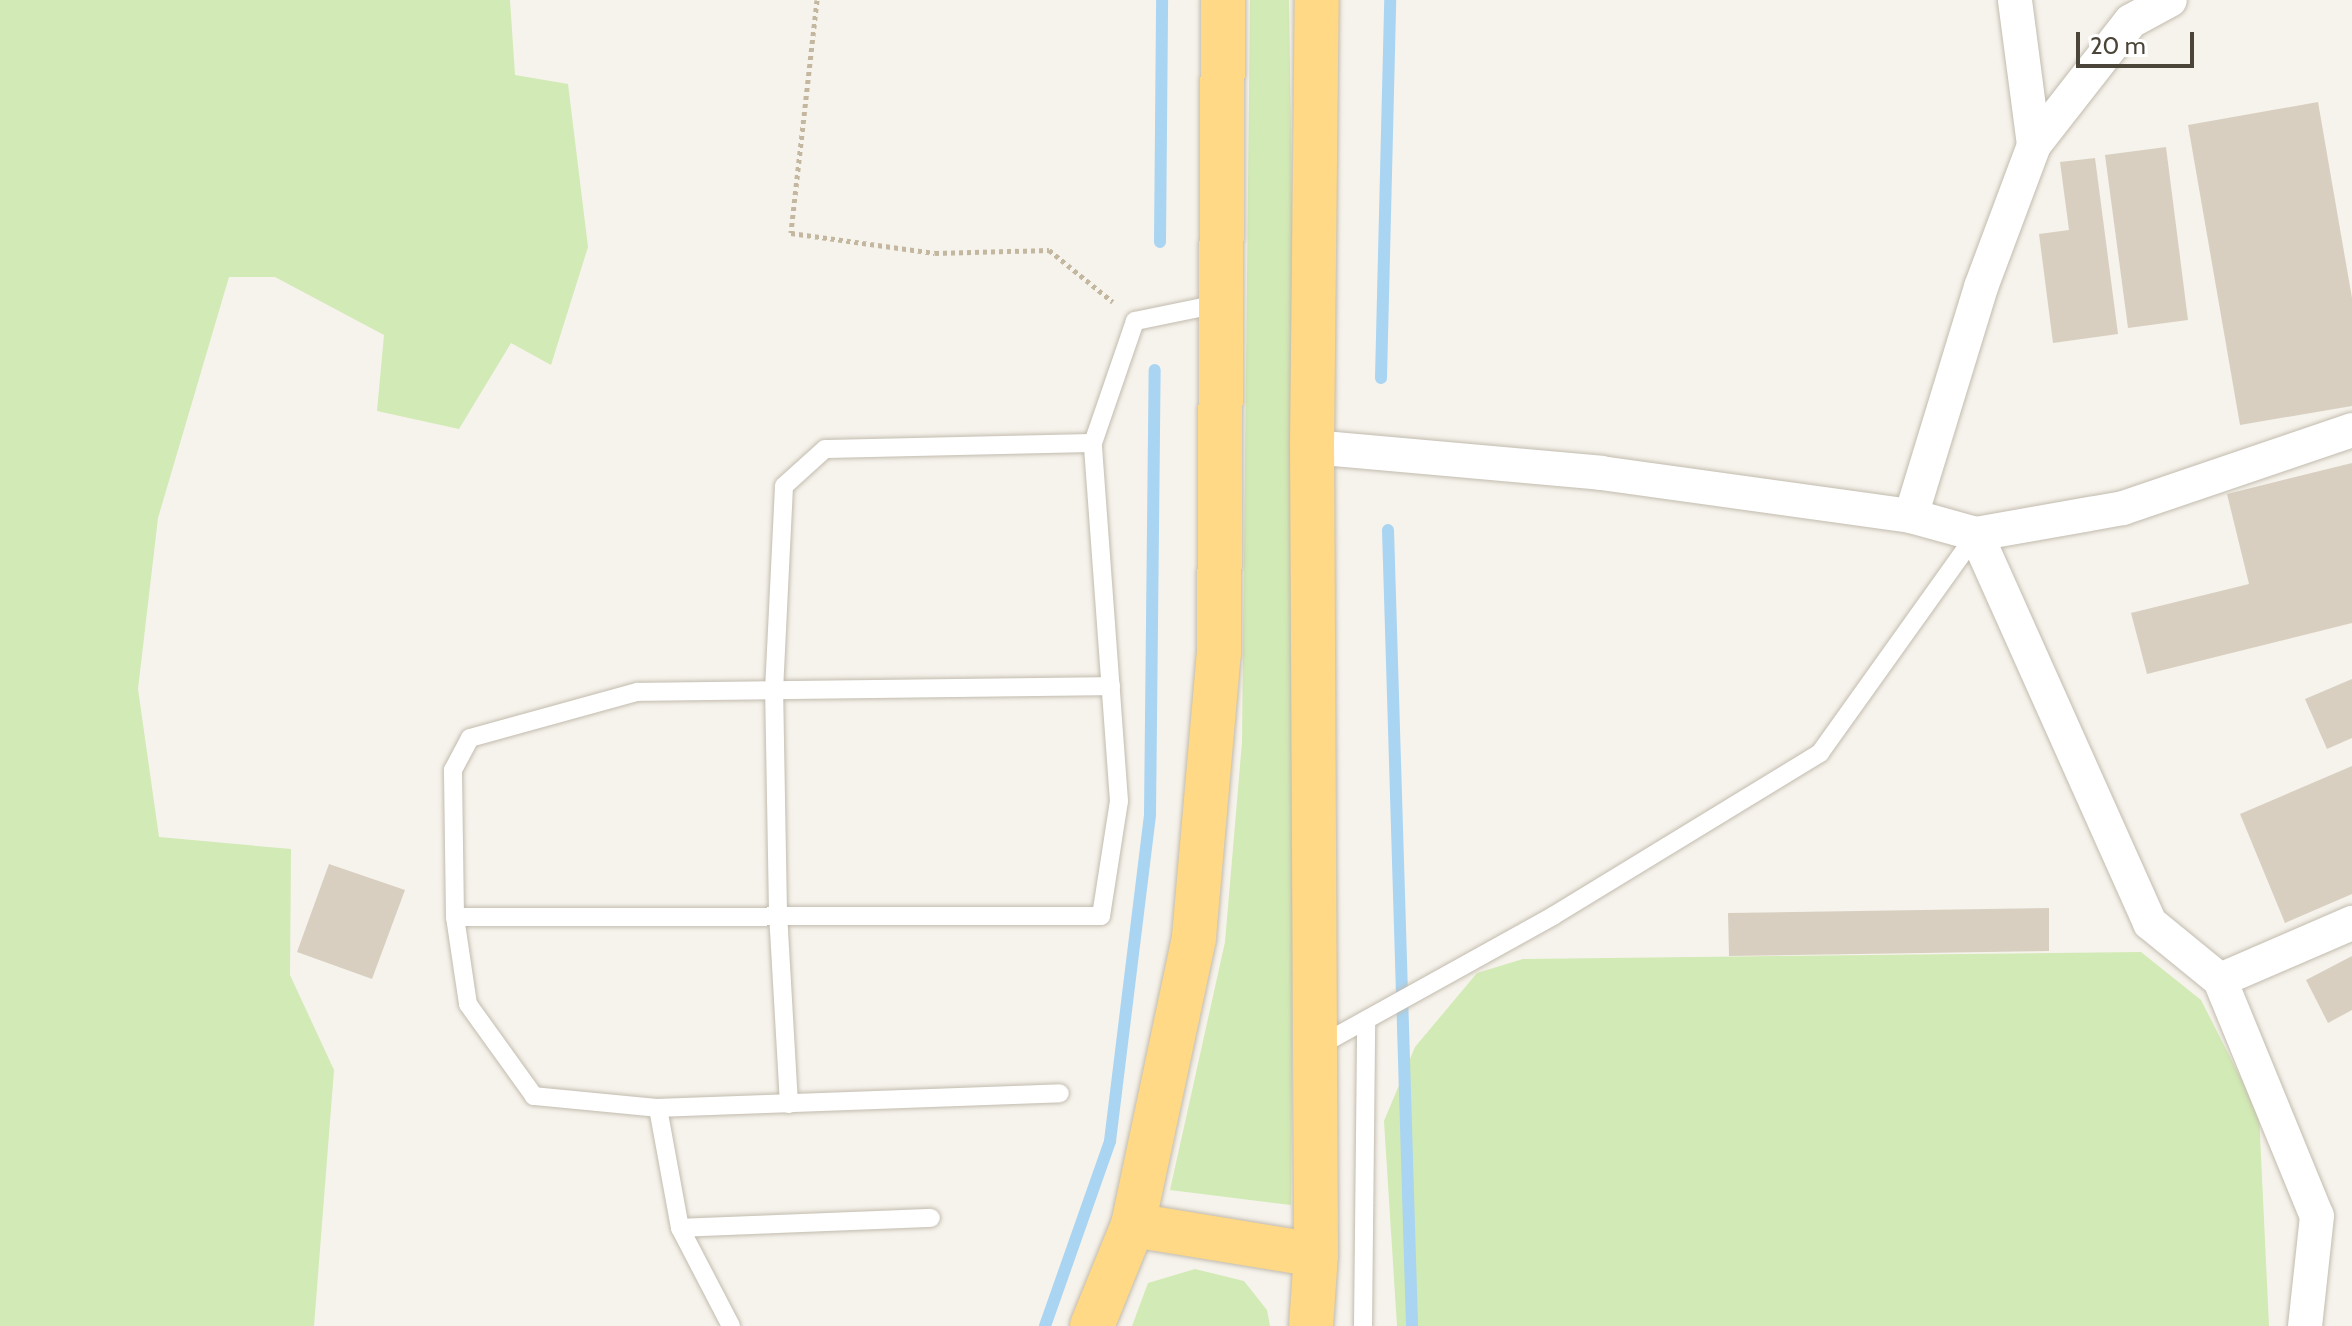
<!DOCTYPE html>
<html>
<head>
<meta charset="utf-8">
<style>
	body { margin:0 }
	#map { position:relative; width:2352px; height:1326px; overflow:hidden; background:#f6f3ec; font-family:Cabin,sans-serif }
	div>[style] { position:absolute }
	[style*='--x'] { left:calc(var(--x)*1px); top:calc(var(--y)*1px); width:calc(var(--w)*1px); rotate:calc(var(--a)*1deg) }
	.green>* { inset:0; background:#d2eab5 }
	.stream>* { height:12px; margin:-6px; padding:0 6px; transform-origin:6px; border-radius:6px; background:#a9d4f2 }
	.building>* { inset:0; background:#d8cfc1 }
	.path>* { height:5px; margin-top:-2.5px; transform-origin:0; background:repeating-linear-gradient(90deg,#c4b79f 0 4px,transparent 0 8px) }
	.roads { filter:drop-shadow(0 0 2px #c2bbae) drop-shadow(0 0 2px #c2bbae) }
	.service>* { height:18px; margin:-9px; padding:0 9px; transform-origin:9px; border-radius:9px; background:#fff }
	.minor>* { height:34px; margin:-17px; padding:0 17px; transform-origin:17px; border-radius:17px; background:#fff }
	.trunk>* { height:44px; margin:-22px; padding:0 22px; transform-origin:22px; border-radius:22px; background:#ffd985 }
	span { translate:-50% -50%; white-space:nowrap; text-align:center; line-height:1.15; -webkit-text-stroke:7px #fff; paint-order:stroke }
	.scale { position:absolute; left:2076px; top:32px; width:118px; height:36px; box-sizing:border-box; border:4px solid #4b4439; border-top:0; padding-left:10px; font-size:24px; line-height:28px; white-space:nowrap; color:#4b4439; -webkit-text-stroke:6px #fff; paint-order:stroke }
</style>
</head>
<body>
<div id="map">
	<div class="green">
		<i style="clip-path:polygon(0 0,510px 0,515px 75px,568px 84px,588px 247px,551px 365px,511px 343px,459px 429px,377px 411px,384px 335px,275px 277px,229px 277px,158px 518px,138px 689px,159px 837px,291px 849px,290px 975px,334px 1070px,314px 1326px,0 1326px)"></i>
		<i style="clip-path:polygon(1250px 0,1289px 0,1296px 481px,1291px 1205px,1170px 1190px,1225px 942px,1242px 742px)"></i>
		<i style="clip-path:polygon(2141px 952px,2201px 1000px,2259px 1114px,2269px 1326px,1397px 1326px,1384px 1121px,1415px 1047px,1477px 973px,1523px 959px)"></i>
		<i style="clip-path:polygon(1195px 1269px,1244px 1281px,1267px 1310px,1270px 1326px,1132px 1326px,1148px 1283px)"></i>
	</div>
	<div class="stream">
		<i style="--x:1160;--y:242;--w:242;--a:-89.5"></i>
		<i style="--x:1381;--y:378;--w:378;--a:-88.6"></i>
		<i style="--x:1388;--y:530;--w:796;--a:88.27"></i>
		<i style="--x:1045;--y:1326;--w:196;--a:-70.6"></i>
		<i style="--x:1110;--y:1141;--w:329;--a:-83"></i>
		<i style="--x:1150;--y:814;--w:444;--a:-89.4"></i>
	</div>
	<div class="building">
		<i style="clip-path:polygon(2318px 102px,2352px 298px,2352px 406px,2240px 425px,2188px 125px)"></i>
		<i style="clip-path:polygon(2166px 147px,2188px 320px,2128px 328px,2105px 155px)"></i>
		<i style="clip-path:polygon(2095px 158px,2118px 334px,2053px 343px,2039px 234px,2069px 230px,2060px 162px)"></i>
		<i style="clip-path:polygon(2352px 463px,2352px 623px,2147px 674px,2131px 613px,2249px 584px,2227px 494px)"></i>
		<i style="clip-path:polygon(2352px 679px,2352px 738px,2327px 749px,2305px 699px)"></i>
		<i style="clip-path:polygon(2352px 766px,2352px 894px,2285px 923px,2240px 814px)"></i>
		<i style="clip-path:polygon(329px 864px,405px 890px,372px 979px,297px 952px)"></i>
		<i style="clip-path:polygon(2049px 908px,2049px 951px,1729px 956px,1728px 913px)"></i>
		<i style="clip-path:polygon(2352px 956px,2352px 1010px,2328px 1023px,2306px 980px)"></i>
	</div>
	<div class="path">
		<i style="--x:817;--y:0;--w:234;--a:96.4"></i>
		<i style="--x:791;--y:233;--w:145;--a:7.9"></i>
		<i style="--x:935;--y:253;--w:114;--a:-1.5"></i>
		<i style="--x:1049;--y:250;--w:82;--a:39.1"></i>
	</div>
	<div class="roads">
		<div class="service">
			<i style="--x:455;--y:917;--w:646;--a:-0.09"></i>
			<i style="--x:1101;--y:916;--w:116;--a:-81.1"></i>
			<i style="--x:1119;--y:801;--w:359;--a:-94.2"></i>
			<i style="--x:1317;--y:1047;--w:270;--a:-29"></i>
			<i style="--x:1553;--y:916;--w:313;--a:-31.4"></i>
			<i style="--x:1820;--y:753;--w:269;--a:-54.5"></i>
			<i style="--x:789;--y:1104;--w:191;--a:-93.3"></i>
			<i style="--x:778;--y:913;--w:222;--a:-91"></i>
			<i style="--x:774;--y:691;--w:205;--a:-87.2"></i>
			<i style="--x:784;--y:486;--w:55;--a:-42.1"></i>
			<i style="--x:825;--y:449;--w:268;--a:-1.3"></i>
			<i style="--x:1093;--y:443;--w:129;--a:-71"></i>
			<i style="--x:1135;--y:321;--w:85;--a:-11.6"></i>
			<i style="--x:658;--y:1108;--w:402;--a:-2.1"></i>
			<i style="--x:680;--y:1228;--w:251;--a:-2.3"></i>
			<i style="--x:731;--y:1326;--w:110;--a:-117.5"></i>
			<i style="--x:680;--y:1228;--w:122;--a:-100.4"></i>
			<i style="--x:658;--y:1108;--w:125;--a:-174.5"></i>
			<i style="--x:534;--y:1096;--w:113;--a:-125.7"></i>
			<i style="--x:468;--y:1004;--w:88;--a:-98.5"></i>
			<i style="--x:455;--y:917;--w:147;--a:-90.8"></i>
			<i style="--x:453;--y:770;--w:36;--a:-62"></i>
			<i style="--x:470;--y:738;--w:173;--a:-15.4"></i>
			<i style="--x:637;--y:692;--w:474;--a:-0.7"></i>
			<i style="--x:1363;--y:1326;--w:306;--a:-89.4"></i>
		</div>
		<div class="minor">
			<i style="--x:2034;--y:145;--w:157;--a:-52"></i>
			<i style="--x:2131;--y:21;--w:44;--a:-28.3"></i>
			<i style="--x:1312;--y:447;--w:290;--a:5.1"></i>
			<i style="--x:1601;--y:473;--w:313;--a:7.9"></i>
			<i style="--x:1911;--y:516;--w:67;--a:15.5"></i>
			<i style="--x:1976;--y:534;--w:149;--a:-10"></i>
			<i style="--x:2123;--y:508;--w:242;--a:-18.8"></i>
			<i style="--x:1911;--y:516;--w:239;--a:-73"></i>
			<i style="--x:1981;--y:287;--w:152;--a:-69.5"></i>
			<i style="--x:2034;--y:145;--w:146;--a:-97.5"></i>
			<i style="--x:1976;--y:534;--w:426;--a:65.9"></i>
			<i style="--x:2150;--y:923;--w:90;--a:39.2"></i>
			<i style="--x:2220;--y:980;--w:255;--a:67.7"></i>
			<i style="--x:2317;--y:1216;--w:111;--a:96.2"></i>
			<i style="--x:2220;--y:980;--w:144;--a:-23.4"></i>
		</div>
		<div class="trunk">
			<i style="--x:1133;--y:1225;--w:185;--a:9.3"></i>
			<i style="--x:1092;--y:1326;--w:109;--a:-67.9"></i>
			<i style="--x:1133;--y:1225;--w:294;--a:-78"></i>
			<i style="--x:1194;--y:937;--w:285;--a:-85"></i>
			<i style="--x:1219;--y:653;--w:653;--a:-89.65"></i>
			<i style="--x:1311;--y:1326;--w:71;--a:-86"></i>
			<i style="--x:1316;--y:1255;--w:808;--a:-90.28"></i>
			<i style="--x:1312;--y:447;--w:447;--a:-89.4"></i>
		</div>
	</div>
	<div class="scale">20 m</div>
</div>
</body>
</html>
